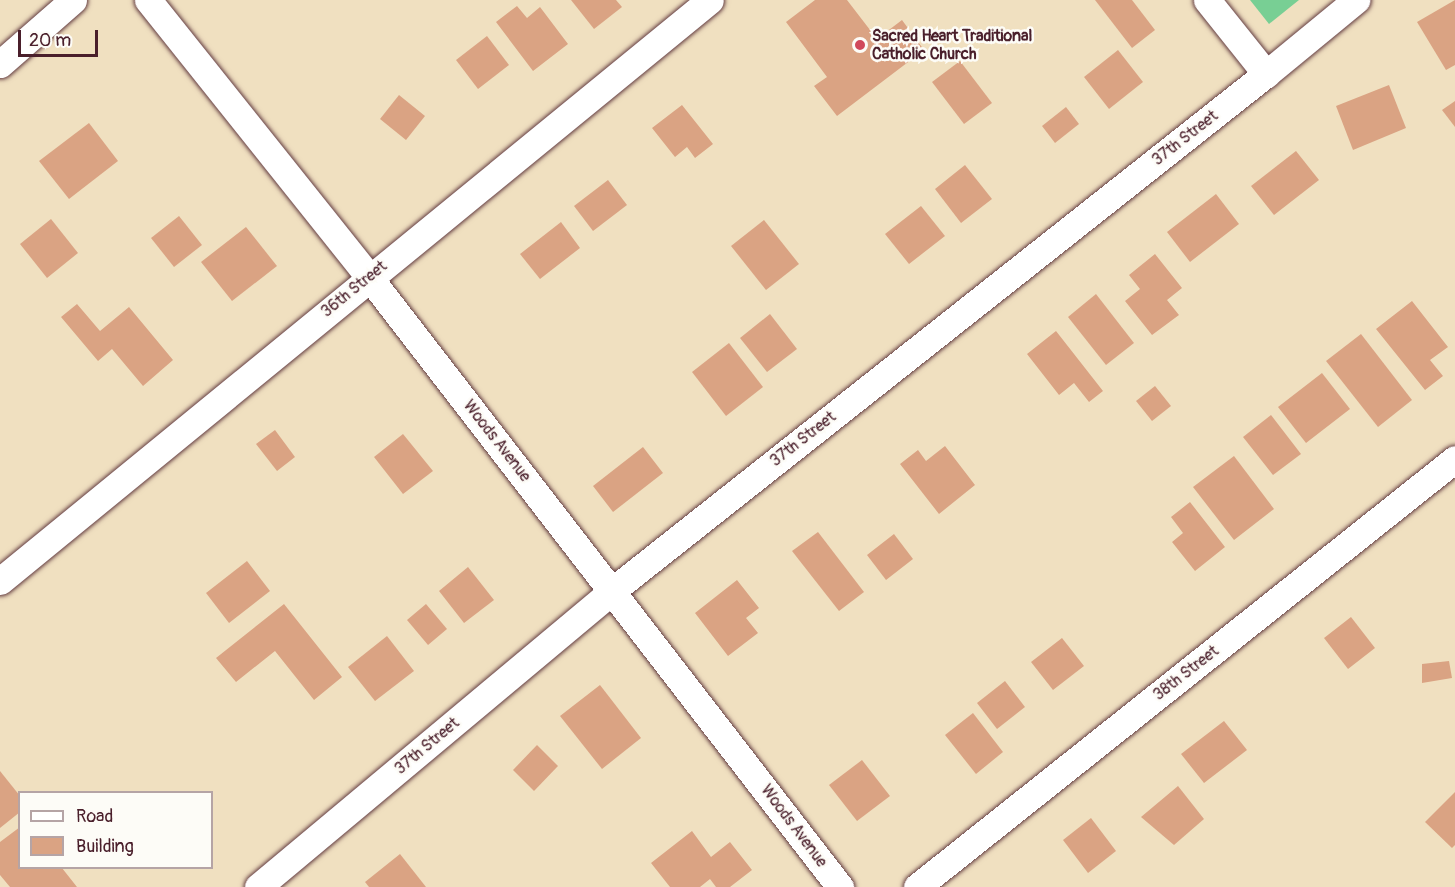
<!DOCTYPE html>
<html>
<head>
<meta charset="utf-8">
<style>
	body { margin:0 }
	#map { position:relative; width:1455px; height:887px; overflow:hidden; background:#f0e0c0; font-family:Pangolin,sans-serif }
	div>[style] { position:absolute }
	[style*='--x'] { left:calc(var(--x)*1px); top:calc(var(--y)*1px); width:calc(var(--w)*1px); rotate:calc(var(--a)*1deg) }
	.green>* { inset:0; background:#78cf94 }
	.building>* { inset:0; background:#daa383 }
	.roads { filter:drop-shadow(0 0 2px #633c41) drop-shadow(0 0 2px #633c41) }
	.minor>* { height:27px; margin:-13.5px; padding:0 13.5px; transform-origin:13.5px; border-radius:13.5px; background:#fff }
	.dots>* { width:16px; height:16px; translate:-50% -50%; box-sizing:border-box; border:3px solid #fdfcf7; border-radius:50% }
	span { translate:-50% -50%; white-space:nowrap; text-align:center; line-height:1.15; -webkit-text-stroke:5px #fdfcf7; paint-order:stroke }
	.poi-label { font-size:16px; color:#4a1f2b; font-weight:700 }
	.left { translate:0 -50%; text-align:left }
	.street-label { font-size:16px; color:#4a1f2b }
	.legend { position:absolute; left:18px; top:791px; width:195px; height:78px; box-sizing:border-box; background:#fdfcf7; border:2px solid #b5a4a5; margin:0; padding:8px 10px; list-style:none; font-size:18px; color:#4a1f2b }
	.legend li { display:flex; align-items:center; gap:12px; height:30px }
	.legend b { width:30px; border:2px solid #b5a4a5 }
	.scale { position:absolute; left:18px; top:30px; width:80px; height:27px; box-sizing:border-box; border:3px solid #4a1f2b; border-top:0; padding-left:8px; font-size:18px; line-height:21px; white-space:nowrap; color:#4a1f2b; -webkit-text-stroke:4px #fdfcf7; paint-order:stroke }
</style>
</head>
<body>
<div id="map">
	<div class="green">
		<i style="clip-path:polygon(1250px 0,1299px 0,1269px 24px)"></i>
	</div>
	<div class="building">
		<i style="clip-path:polygon(571px 0,616px 0,622px 7px,594px 29px)"></i>
		<i style="clip-path:polygon(815px 0,847px 0,877px 39px,902px 20px,924px 50px,837px 116px,814px 86px,827px 77px,786px 22px)"></i>
		<i style="clip-path:polygon(1095px 0,1132px 0,1155px 30px,1132px 48px)"></i>
		<i style="clip-path:polygon(1455px 0,1455px 65px,1446px 70px,1417px 22px)"></i>
		<i style="clip-path:polygon(517px 6px,527px 18px,540px 7px,568px 44px,533px 71px,496px 22px)"></i>
		<i style="clip-path:polygon(487px 36px,509px 65px,478px 89px,456px 60px)"></i>
		<i style="clip-path:polygon(1118px 50px,1143px 82px,1109px 109px,1084px 77px)"></i>
		<i style="clip-path:polygon(960px 61px,992px 103px,964px 124px,932px 82px)"></i>
		<i style="clip-path:polygon(1389px 85px,1406px 128px,1353px 150px,1336px 106px)"></i>
		<i style="clip-path:polygon(399px 95px,425px 116px,406px 140px,380px 119px)"></i>
		<i style="clip-path:polygon(1455px 101px,1455px 127px,1442px 110px)"></i>
		<i style="clip-path:polygon(682px 105px,713px 144px,695px 158px,687px 147px,675px 157px,652px 128px)"></i>
		<i style="clip-path:polygon(1066px 107px,1079px 124px,1055px 143px,1042px 126px)"></i>
		<i style="clip-path:polygon(89px 123px,118px 161px,69px 199px,39px 161px)"></i>
		<i style="clip-path:polygon(1296px 151px,1319px 180px,1274px 215px,1251px 186px)"></i>
		<i style="clip-path:polygon(965px 165px,992px 199px,961px 223px,935px 189px)"></i>
		<i style="clip-path:polygon(608px 180px,627px 205px,593px 231px,574px 206px)"></i>
		<i style="clip-path:polygon(1216px 194px,1239px 224px,1190px 262px,1167px 232px)"></i>
		<i style="clip-path:polygon(921px 206px,945px 236px,909px 264px,885px 234px)"></i>
		<i style="clip-path:polygon(179px 216px,202px 245px,174px 267px,151px 238px)"></i>
		<i style="clip-path:polygon(51px 219px,78px 253px,47px 278px,20px 244px)"></i>
		<i style="clip-path:polygon(764px 220px,799px 264px,766px 290px,731px 246px)"></i>
		<i style="clip-path:polygon(561px 222px,580px 248px,540px 279px,520px 254px)"></i>
		<i style="clip-path:polygon(246px 227px,277px 266px,232px 301px,201px 262px)"></i>
		<i style="clip-path:polygon(1155px 254px,1182px 288px,1167px 300px,1179px 315px,1152px 335px,1125px 301px,1140px 289px,1129px 275px)"></i>
		<i style="clip-path:polygon(1096px 294px,1134px 343px,1106px 365px,1068px 317px)"></i>
		<i style="clip-path:polygon(1412px 301px,1448px 347px,1430px 360px,1443px 376px,1425px 390px,1376px 329px)"></i>
		<i style="clip-path:polygon(77px 304px,100px 331px,129px 307px,173px 360px,143px 386px,112px 349px,98px 361px,61px 317px)"></i>
		<i style="clip-path:polygon(770px 314px,797px 349px,767px 372px,740px 338px)"></i>
		<i style="clip-path:polygon(1056px 331px,1103px 391px,1089px 402px,1074px 383px,1059px 395px,1027px 354px)"></i>
		<i style="clip-path:polygon(1361px 334px,1412px 400px,1378px 427px,1326px 361px)"></i>
		<i style="clip-path:polygon(729px 343px,763px 387px,726px 416px,692px 372px)"></i>
		<i style="clip-path:polygon(1322px 373px,1350px 409px,1306px 443px,1278px 407px)"></i>
		<i style="clip-path:polygon(1155px 386px,1171px 406px,1152px 421px,1136px 401px)"></i>
		<i style="clip-path:polygon(1271px 415px,1301px 454px,1273px 475px,1243px 437px)"></i>
		<i style="clip-path:polygon(275px 430px,295px 457px,277px 471px,256px 444px)"></i>
		<i style="clip-path:polygon(403px 434px,433px 471px,403px 494px,374px 457px)"></i>
		<i style="clip-path:polygon(945px 446px,975px 485px,939px 514px,900px 464px,918px 450px,926px 461px)"></i>
		<i style="clip-path:polygon(643px 447px,663px 473px,613px 512px,593px 486px)"></i>
		<i style="clip-path:polygon(1234px 456px,1274px 509px,1234px 540px,1193px 487px)"></i>
		<i style="clip-path:polygon(1190px 502px,1225px 547px,1195px 571px,1172px 542px,1183px 533px,1171px 517px)"></i>
		<i style="clip-path:polygon(818px 532px,864px 592px,839px 611px,792px 551px)"></i>
		<i style="clip-path:polygon(894px 534px,913px 559px,886px 580px,867px 555px)"></i>
		<i style="clip-path:polygon(247px 561px,270px 591px,229px 623px,206px 593px)"></i>
		<i style="clip-path:polygon(468px 567px,494px 600px,464px 623px,439px 591px)"></i>
		<i style="clip-path:polygon(737px 580px,759px 608px,746px 618px,758px 633px,728px 656px,695px 613px)"></i>
		<i style="clip-path:polygon(284px 604px,342px 677px,314px 700px,275px 651px,236px 682px,216px 658px)"></i>
		<i style="clip-path:polygon(426px 604px,447px 629px,428px 645px,407px 620px)"></i>
		<i style="clip-path:polygon(1351px 617px,1375px 648px,1348px 669px,1324px 638px)"></i>
		<i style="clip-path:polygon(387px 636px,414px 671px,375px 701px,348px 667px)"></i>
		<i style="clip-path:polygon(1062px 638px,1084px 666px,1053px 690px,1031px 662px)"></i>
		<i style="clip-path:polygon(1449px 661px,1452px 678px,1422px 683px,1422px 664px)"></i>
		<i style="clip-path:polygon(1005px 681px,1025px 707px,997px 729px,977px 703px)"></i>
		<i style="clip-path:polygon(600px 685px,641px 738px,602px 769px,560px 716px)"></i>
		<i style="clip-path:polygon(973px 713px,1003px 752px,976px 774px,945px 735px)"></i>
		<i style="clip-path:polygon(1224px 721px,1247px 750px,1204px 783px,1181px 754px)"></i>
		<i style="clip-path:polygon(537px 745px,558px 766px,534px 791px,513px 770px)"></i>
		<i style="clip-path:polygon(862px 760px,890px 796px,857px 821px,829px 785px)"></i>
		<i style="clip-path:polygon(0 771px,20px 796px,20px 812px,0 828px)"></i>
		<i style="clip-path:polygon(1178px 786px,1204px 819px,1174px 845px,1141px 817px)"></i>
		<i style="clip-path:polygon(1455px 792px,1455px 845px,1452px 848px,1425px 822px)"></i>
		<i style="clip-path:polygon(1091px 818px,1116px 851px,1088px 873px,1063px 840px)"></i>
		<i style="clip-path:polygon(20px 827px,20px 868px,62px 868px,77px 887px,10px 887px,0 875px,0 842px)"></i>
		<i style="clip-path:polygon(692px 831px,711px 857px,730px 842px,752px 870px,730px 887px,716px 887px,710px 879px,700px 887px,670px 887px,651px 863px)"></i>
		<i style="clip-path:polygon(400px 854px,426px 887px,369px 887px,365px 882px)"></i>
	</div>
	<div class="roads">
		<div class="minor">
			<i style="--x:148;--y:0;--w:354;--a:51.4"></i>
			<i style="--x:369;--y:277;--w:771;--a:52.33"></i>
			<i style="--x:1207;--y:0;--w:95;--a:51.4"></i>
			<i style="--x:0;--y:64;--w:97;--a:-41.2"></i>
			<i style="--x:0;--y:581;--w:917;--a:-39.29"></i>
			<i style="--x:258;--y:887;--w:463;--a:-39.9"></i>
			<i style="--x:613;--y:590;--w:832;--a:-38.32"></i>
			<i style="--x:1266;--y:74;--w:117;--a:-39.4"></i>
			<i style="--x:917;--y:887;--w:687;--a:-38.5"></i>
		</div>
	</div>
	<div class="dots">
		<i style="left:860px;top:45px;background:#d1495b"></i>
	</div>
	<div class="poi-label">
		<span class="left" style="left:872px;top:45px">Sacred Heart Traditional<br>Catholic Church</span>
	</div>
	<div class="street-label">
		<span style="left:1185px;top:138px;rotate:-38deg">37th Street</span>
		<span style="left:354px;top:289px;rotate:-39deg">36th Street</span>
		<span style="left:803px;top:439px;rotate:-38deg">37th Street</span>
		<span style="left:497px;top:441px;rotate:52deg">Woods Avenue</span>
		<span style="left:1186px;top:673px;rotate:-38deg">38th Street</span>
		<span style="left:427px;top:746px;rotate:-40deg">37th Street</span>
		<span style="left:794px;top:826px;rotate:53deg">Woods Avenue</span>
	</div>
	<ul class="legend">
	<li><b style="height:8px;background:#fff"></b>Road</li>
	<li><b style="height:16px;background:#daa383"></b>Building</li>
	</ul>
	<div class="scale">20 m</div>
</div>
</body>
</html>
